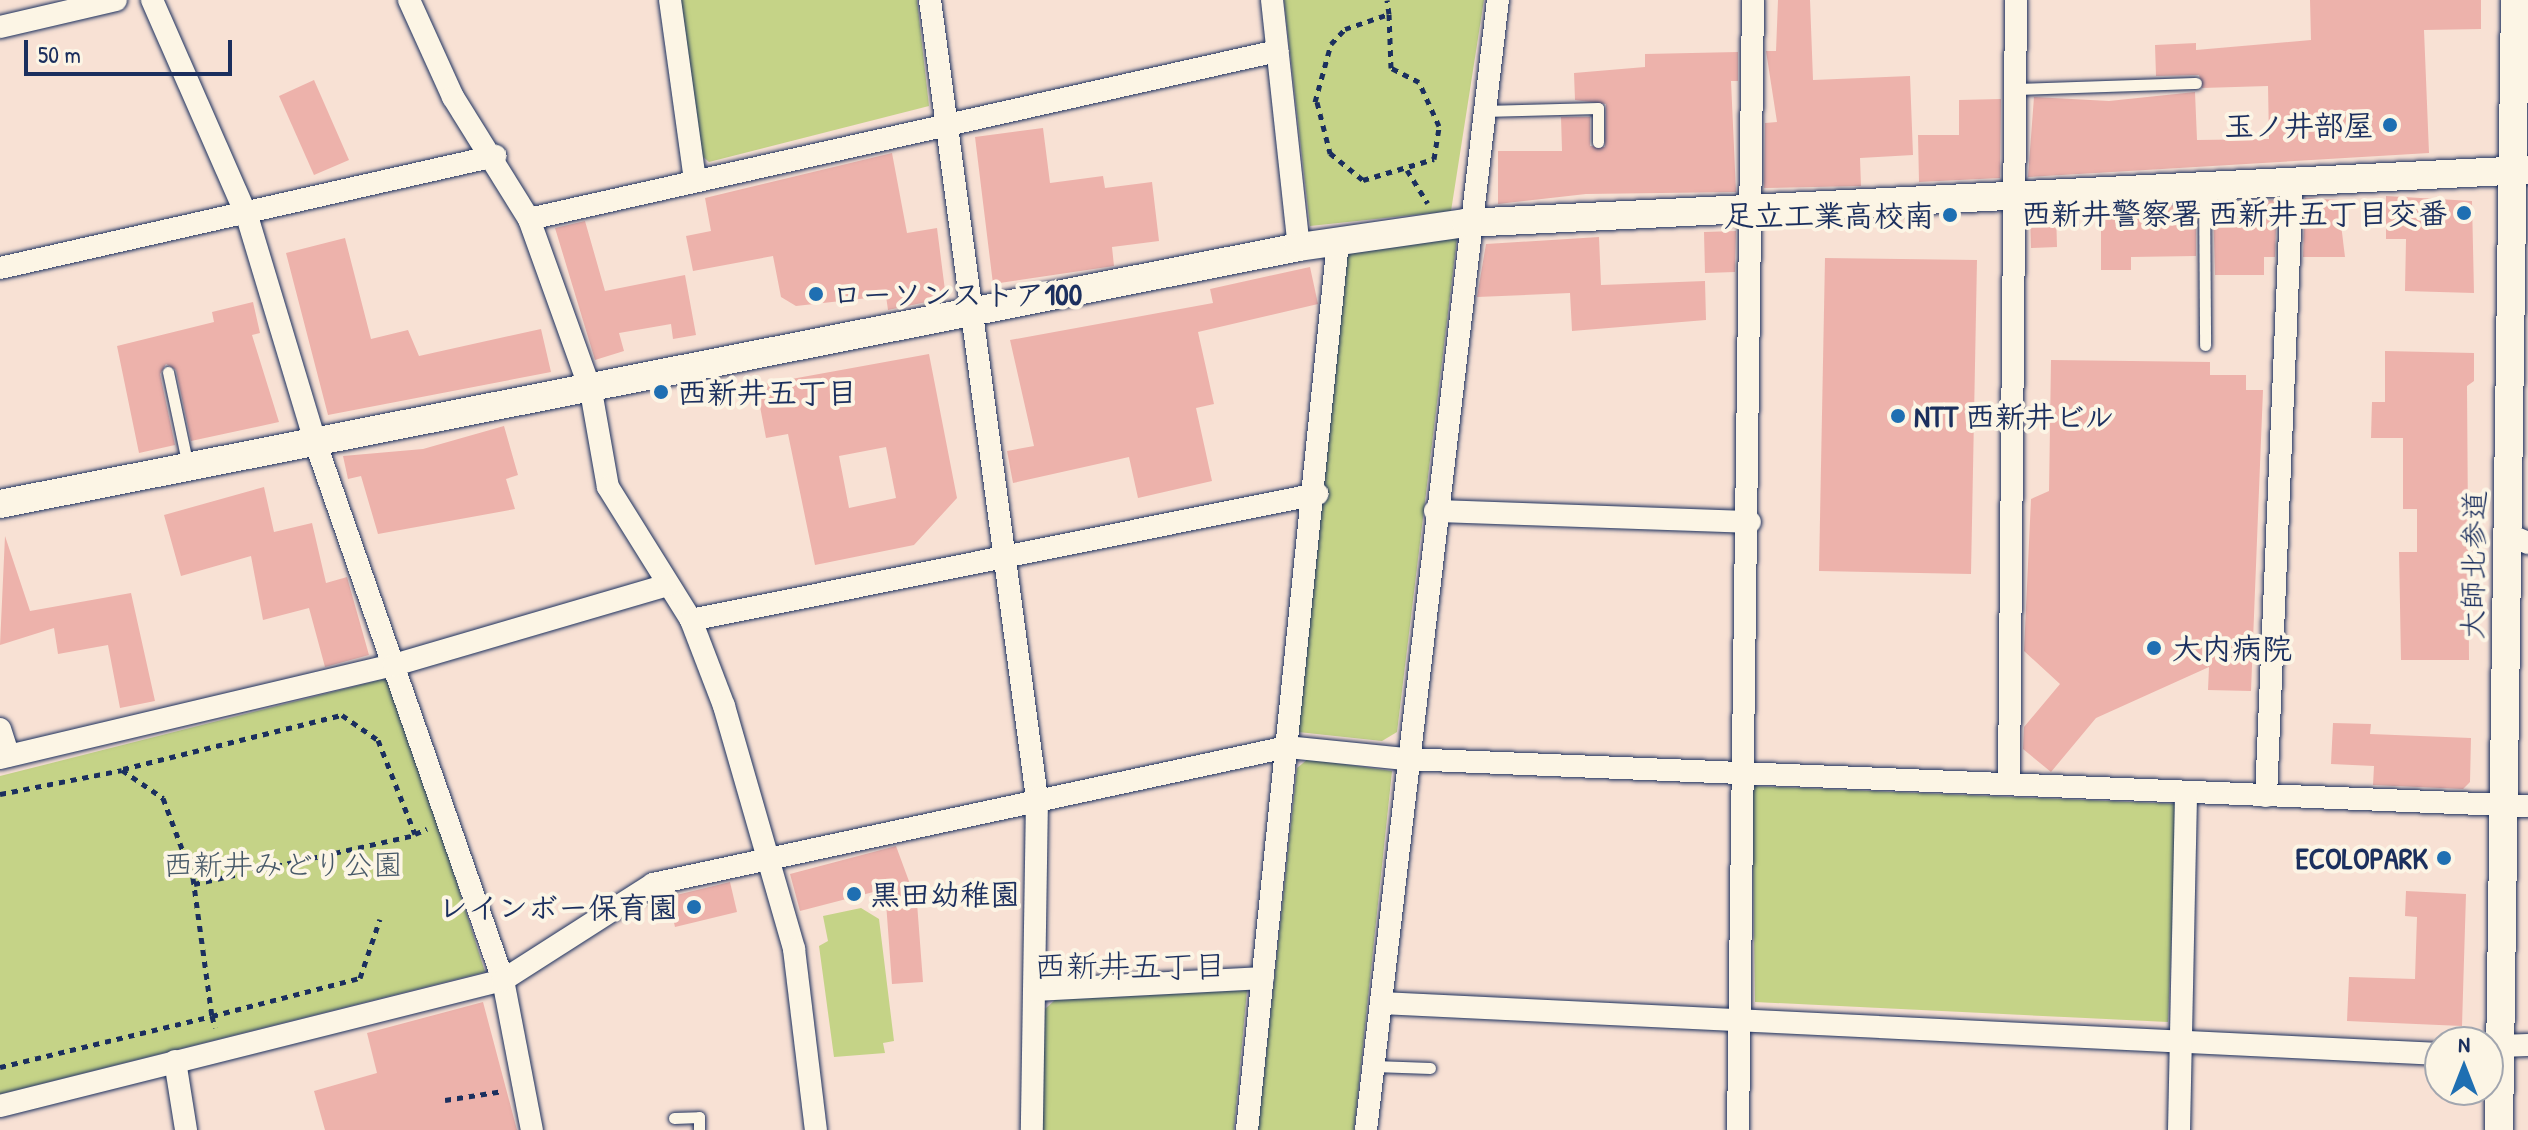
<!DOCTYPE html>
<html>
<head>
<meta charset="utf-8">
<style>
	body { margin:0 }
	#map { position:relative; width:2528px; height:1130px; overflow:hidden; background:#f8e1d4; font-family:"Patrick Hand","Klee One",sans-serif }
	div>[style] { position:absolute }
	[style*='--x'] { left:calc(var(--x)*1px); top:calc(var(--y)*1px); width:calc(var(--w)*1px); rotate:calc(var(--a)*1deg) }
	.green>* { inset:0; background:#c5d387 }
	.building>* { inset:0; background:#edb2ab }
	.path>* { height:5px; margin-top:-2.5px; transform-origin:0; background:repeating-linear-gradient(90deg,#1b2f5e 0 6px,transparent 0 12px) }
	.roads { filter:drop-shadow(0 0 2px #1b2f5e) drop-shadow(0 0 2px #1b2f5e) }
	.service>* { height:11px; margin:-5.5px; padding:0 5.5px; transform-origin:5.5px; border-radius:5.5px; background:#fcf5e5 }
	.minor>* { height:22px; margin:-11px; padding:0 11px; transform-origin:11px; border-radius:11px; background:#fcf5e5 }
	.tertiary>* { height:28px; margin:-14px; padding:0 14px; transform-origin:14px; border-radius:14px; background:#fcf5e5 }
	.dots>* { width:22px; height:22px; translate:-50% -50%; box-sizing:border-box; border:4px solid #fcf5e5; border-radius:50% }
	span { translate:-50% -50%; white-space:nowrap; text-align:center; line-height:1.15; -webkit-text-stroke:8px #fcf5e5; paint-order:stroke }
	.poi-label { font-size:30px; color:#1b2f5e; font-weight:700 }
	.right { translate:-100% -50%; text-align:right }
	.left { translate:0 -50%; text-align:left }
	.street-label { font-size:30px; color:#1b2f5e }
	.park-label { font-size:30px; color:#465868 }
	.neighbourhood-label { font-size:32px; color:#1b2f5e }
	.north { position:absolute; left:2424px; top:1026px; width:80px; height:80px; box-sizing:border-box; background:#fcf5e5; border:2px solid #a2a6af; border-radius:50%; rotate:0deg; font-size:22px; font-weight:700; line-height:32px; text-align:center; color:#1b2f5e }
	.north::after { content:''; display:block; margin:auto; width:28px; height:36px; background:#1f6fb2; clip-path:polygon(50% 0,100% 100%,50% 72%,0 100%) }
	.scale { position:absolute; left:24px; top:40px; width:208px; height:36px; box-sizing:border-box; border:4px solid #1b2f5e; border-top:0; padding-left:10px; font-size:24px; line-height:28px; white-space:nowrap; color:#1b2f5e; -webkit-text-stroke:6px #fcf5e5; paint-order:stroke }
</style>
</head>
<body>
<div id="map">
	<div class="green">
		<i style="clip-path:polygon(677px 0,917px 0,929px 106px,709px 162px,700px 154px)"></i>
		<i style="clip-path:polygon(1284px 0,1484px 0,1451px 211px,1310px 226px)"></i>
		<i style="clip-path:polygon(1457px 238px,1397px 732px,1382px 741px,1298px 732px,1347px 254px)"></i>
		<i style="clip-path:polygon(392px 677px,485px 972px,0 1094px,0 776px)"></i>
		<i style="clip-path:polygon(1308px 759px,1392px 771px,1354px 1130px,1258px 1130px,1297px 768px)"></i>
		<i style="clip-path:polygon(1752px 786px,2177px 804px,2168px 1022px,1755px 1002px)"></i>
		<i style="clip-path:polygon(861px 908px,879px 919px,894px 1041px,883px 1043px,885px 1053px,834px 1057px,819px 946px,828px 941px,823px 916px)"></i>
		<i style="clip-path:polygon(1247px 990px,1234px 1130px,1042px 1130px,1045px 1009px,1055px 1000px)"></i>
	</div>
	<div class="building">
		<i style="clip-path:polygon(1778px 0,1810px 0,1813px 80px,1910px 76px,1913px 155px,1860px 158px,1861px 186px,1764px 188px,1765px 123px,1777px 122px,1766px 51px,1776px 51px)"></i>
		<i style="clip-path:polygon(2310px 0,2481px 0,2481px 29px,2424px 30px,2429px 153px,2028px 177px,2034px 97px,2109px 101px,2195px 92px,2197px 140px,2269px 139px,2268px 86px,2202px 88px,2199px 75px,2156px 76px,2155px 45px,2196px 43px,2196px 50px,2311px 40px)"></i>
		<i style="clip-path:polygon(1738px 52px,1738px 81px,1731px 81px,1736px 192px,1586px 194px,1498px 204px,1498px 151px,1562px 151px,1561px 117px,1590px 117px,1590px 146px,1605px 147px,1606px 104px,1575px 100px,1574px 73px,1645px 67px,1645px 54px)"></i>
		<i style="clip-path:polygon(314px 80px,349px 160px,314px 175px,279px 96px)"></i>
		<i style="clip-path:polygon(2001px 99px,2000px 178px,1919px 182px,1918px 135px,1959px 135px,1959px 100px)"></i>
		<i style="clip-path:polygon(1043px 128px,1050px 183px,1103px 176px,1105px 188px,1152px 182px,1159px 241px,1112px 247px,1114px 266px,993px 284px,975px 137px)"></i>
		<i style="clip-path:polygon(892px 153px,907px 233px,937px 228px,946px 298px,888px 310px,886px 296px,796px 306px,781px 297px,773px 256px,693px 271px,686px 236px,711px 231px,705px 198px)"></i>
		<i style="clip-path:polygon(2386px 196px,2472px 201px,2474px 293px,2405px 291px,2406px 239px,2386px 239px)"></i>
		<i style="clip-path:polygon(2305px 198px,2338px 200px,2345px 257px,2303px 257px)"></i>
		<i style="clip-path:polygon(2277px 200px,2275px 257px,2264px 257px,2264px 275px,2215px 275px,2213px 203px)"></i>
		<i style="clip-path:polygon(2196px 204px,2196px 256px,2131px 257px,2131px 270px,2101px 270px,2101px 208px)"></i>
		<i style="clip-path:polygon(2056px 211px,2057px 247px,2031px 248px,2030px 212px)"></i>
		<i style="clip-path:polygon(585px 221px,605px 291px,685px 275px,696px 335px,673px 339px,671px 324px,619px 333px,624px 351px,595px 360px,555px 228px)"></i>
		<i style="clip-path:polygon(1736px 231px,1735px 272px,1705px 273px,1704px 232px)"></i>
		<i style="clip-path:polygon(1599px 237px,1601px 285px,1705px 281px,1706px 320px,1572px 331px,1570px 293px,1477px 297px,1486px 244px)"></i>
		<i style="clip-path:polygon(345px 238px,371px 339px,408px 330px,419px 356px,541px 329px,551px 372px,328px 415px,286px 253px)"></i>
		<i style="clip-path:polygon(1825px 258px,1977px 260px,1971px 574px,1819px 571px)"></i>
		<i style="clip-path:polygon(1310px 267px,1318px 304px,1198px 332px,1214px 404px,1196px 408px,1212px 481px,1138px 498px,1129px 457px,1013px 483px,1007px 451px,1034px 446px,1010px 340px,1213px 303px,1210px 289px)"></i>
		<i style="clip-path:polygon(253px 302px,260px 333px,252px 335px,279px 422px,191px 441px,176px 370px,166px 364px,160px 374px,175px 445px,139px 453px,117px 346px,214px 322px,212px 312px)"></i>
		<i style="clip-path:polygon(2385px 351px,2474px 353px,2474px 381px,2467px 386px,2469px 660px,2401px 660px,2399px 552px,2417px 552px,2417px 509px,2403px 509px,2403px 438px,2371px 438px,2372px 402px,2385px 402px)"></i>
		<i style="clip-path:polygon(evenodd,929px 354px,957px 498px,914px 545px,815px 565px,788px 434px,766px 438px,758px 396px,764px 384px,929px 354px,886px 447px,896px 498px,849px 508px,839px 456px,886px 447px)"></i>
		<i style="clip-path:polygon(2051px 360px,2210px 362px,2210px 375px,2246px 375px,2246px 390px,2263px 390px,2251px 691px,2208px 690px,2209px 667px,2096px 718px,2051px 772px,2023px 749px,2024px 727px,2060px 684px,2024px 651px,2031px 499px,2049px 491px)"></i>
		<i style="clip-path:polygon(504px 426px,518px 475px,506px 479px,515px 509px,378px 534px,361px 476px,348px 479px,343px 456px,423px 449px)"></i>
		<i style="clip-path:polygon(264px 487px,274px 532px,312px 523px,326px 583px,347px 577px,369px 655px,325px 667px,309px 608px,263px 620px,251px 556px,181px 576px,164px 515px)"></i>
		<i style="clip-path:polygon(5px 536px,30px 611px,131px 593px,155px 701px,120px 708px,108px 645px,58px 654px,54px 628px,0 645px)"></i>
		<i style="clip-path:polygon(2333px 723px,2371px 724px,2370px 734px,2471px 738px,2470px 782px,2463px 789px,2373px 785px,2374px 766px,2331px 764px)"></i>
		<i style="clip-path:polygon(896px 846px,917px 903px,923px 982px,892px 984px,885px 889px,800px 911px,790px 874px)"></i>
		<i style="clip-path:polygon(730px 882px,737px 912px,675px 927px,668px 897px)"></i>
		<i style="clip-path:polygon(2406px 891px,2466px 894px,2462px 1026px,2347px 1021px,2349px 977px,2415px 979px,2417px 917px,2405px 916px)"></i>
		<i style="clip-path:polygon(483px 1002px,517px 1130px,325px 1130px,314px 1091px,377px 1073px,367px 1033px)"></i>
	</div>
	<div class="path">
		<i style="--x:1315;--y:102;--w:60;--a:-74.6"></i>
		<i style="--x:1331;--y:44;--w:21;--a:-47"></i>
		<i style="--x:1345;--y:29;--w:46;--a:-18.8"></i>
		<i style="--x:1389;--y:14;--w:14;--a:-98"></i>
		<i style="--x:1317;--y:102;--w:53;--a:75.7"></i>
		<i style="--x:1330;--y:153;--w:43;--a:39.3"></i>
		<i style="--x:1363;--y:180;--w:74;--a:-16.5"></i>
		<i style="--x:1434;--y:159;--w:33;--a:-81"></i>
		<i style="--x:1439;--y:126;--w:48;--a:-114.4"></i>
		<i style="--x:1419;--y:82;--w:31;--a:-153"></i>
		<i style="--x:1391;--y:68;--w:54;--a:-92.1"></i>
		<i style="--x:1407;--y:170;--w:39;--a:58"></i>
		<i style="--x:123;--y:769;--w:226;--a:-13.9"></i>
		<i style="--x:342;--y:715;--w:44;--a:34.8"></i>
		<i style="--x:378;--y:740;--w:101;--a:68.5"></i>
		<i style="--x:415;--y:834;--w:13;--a:-23"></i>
		<i style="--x:0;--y:794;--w:124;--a:-11.1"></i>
		<i style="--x:122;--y:770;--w:50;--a:34.3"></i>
		<i style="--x:163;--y:798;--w:85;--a:69.4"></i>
		<i style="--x:193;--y:878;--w:139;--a:82.2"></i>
		<i style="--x:212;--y:1016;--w:153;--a:-14.4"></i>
		<i style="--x:360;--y:978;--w:62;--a:-71.3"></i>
		<i style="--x:194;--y:884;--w:226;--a:-12.5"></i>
		<i style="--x:0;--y:1067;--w:218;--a:-13.5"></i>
		<i style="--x:212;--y:1016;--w:12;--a:76"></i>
		<i style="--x:445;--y:1100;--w:59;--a:-8.8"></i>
	</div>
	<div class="roads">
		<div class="service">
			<i style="--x:2015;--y:89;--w:181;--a:-1.9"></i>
			<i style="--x:1483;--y:111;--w:115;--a:-1.5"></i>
			<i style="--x:1598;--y:108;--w:34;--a:90"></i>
			<i style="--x:2204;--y:185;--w:160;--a:89.6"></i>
			<i style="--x:168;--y:372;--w:96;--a:78"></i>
			<i style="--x:1374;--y:1066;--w:56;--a:2"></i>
			<i style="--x:674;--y:1118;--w:25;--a:-2"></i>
			<i style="--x:699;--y:1117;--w:13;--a:90"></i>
		</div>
		<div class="minor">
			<i style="--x:152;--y:0;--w:236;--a:66.3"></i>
			<i style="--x:247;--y:216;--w:238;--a:73.2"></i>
			<i style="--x:316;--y:444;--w:568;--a:70.77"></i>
			<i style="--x:503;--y:980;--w:153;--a:79.1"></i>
			<i style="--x:409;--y:0;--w:107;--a:65.6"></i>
			<i style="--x:453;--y:97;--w:144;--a:58.1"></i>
			<i style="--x:529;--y:219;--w:183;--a:70.2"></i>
			<i style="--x:591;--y:391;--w:97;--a:80"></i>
			<i style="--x:608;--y:487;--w:157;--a:58"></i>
			<i style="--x:691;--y:620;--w:92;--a:69"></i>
			<i style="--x:724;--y:706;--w:253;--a:73.9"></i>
			<i style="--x:794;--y:949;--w:182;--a:83.1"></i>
			<i style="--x:670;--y:0;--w:182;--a:82.1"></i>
			<i style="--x:930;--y:0;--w:806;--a:82.37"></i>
			<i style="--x:1037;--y:799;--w:331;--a:90.9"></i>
			<i style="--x:1272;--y:0;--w:248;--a:83.8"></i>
			<i style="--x:0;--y:27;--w:119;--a:-13.1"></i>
			<i style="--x:529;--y:219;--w:767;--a:-12.66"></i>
			<i style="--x:0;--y:268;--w:508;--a:-12.75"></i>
			<i style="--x:1435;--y:511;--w:315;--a:2"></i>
			<i style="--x:2507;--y:534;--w:23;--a:23"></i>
			<i style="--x:691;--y:620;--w:639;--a:-11.38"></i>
			<i style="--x:0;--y:729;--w:28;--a:72"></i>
			<i style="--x:0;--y:758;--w:405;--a:-13.3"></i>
			<i style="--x:394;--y:665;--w:285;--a:-16.3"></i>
			<i style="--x:2009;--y:784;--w:784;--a:-89.49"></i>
			<i style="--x:2266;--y:796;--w:614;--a:-87.57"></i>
			<i style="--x:1036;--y:990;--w:227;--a:-3"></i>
			<i style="--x:1381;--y:1003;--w:1060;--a:2.76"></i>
			<i style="--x:2500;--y:1046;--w:28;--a:-2"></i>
			<i style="--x:175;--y:1061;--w:70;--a:80.9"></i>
			<i style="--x:0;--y:1106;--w:519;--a:-14.06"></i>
			<i style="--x:503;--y:980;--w:178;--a:-32.6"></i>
			<i style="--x:653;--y:884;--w:649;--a:-12.19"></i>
			<i style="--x:1287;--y:747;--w:120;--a:5.8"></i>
			<i style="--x:1406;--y:759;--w:1123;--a:2.4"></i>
			<i style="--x:1247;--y:1130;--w:893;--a:-84.15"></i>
			<i style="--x:1366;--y:1130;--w:1138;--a:-83.34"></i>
			<i style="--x:1738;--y:1130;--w:1130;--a:-89.24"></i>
			<i style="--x:2179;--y:1130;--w:338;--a:-88.8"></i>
		</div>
		<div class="tertiary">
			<i style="--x:0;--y:504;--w:1324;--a:-11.19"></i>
			<i style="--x:1299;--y:247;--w:169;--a:-8.2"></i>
			<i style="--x:1466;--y:223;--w:1063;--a:-2.86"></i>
			<i style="--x:2499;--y:1130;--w:1130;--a:-89.19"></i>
		</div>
	</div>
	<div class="dots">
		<i style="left:2390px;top:125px;background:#1f6fb2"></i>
		<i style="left:2464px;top:213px;background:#1f6fb2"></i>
		<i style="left:1950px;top:215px;background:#1f6fb2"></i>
		<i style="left:816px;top:294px;background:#1f6fb2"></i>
		<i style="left:661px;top:392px;background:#1f6fb2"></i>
		<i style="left:1898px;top:416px;background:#1f6fb2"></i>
		<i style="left:2154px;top:648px;background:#1f6fb2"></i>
		<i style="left:2444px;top:858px;background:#1f6fb2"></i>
		<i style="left:854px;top:894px;background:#1f6fb2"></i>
		<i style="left:694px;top:907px;background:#1f6fb2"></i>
	</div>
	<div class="poi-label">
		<span class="right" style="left:2374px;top:125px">玉ノ井部屋</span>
		<span class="right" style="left:2448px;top:213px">西新井警察署 西新井五丁目交番</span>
		<span class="right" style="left:1934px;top:215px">足立工業高校南</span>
		<span class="left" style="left:832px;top:294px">ローソンストア100</span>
		<span class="left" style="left:677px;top:392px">西新井五丁目</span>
		<span class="left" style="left:1914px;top:416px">NTT 西新井ビル</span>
		<span class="left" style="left:2172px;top:648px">大内病院</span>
		<span class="right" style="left:2428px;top:858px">ECOLOPARK</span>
		<span class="left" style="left:870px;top:894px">黒田幼稚園</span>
		<span class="right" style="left:678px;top:907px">レインボー保育園</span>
	</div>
	<div class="street-label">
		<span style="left:2473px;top:565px;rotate:-89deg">大師北参道</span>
	</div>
	<div class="park-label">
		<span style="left:283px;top:864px">西新井みどり公園</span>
	</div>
	<div class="neighbourhood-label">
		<span style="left:1130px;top:966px">西新井五丁目</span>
	</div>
	<div class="north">N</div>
	<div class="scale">50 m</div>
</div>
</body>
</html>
